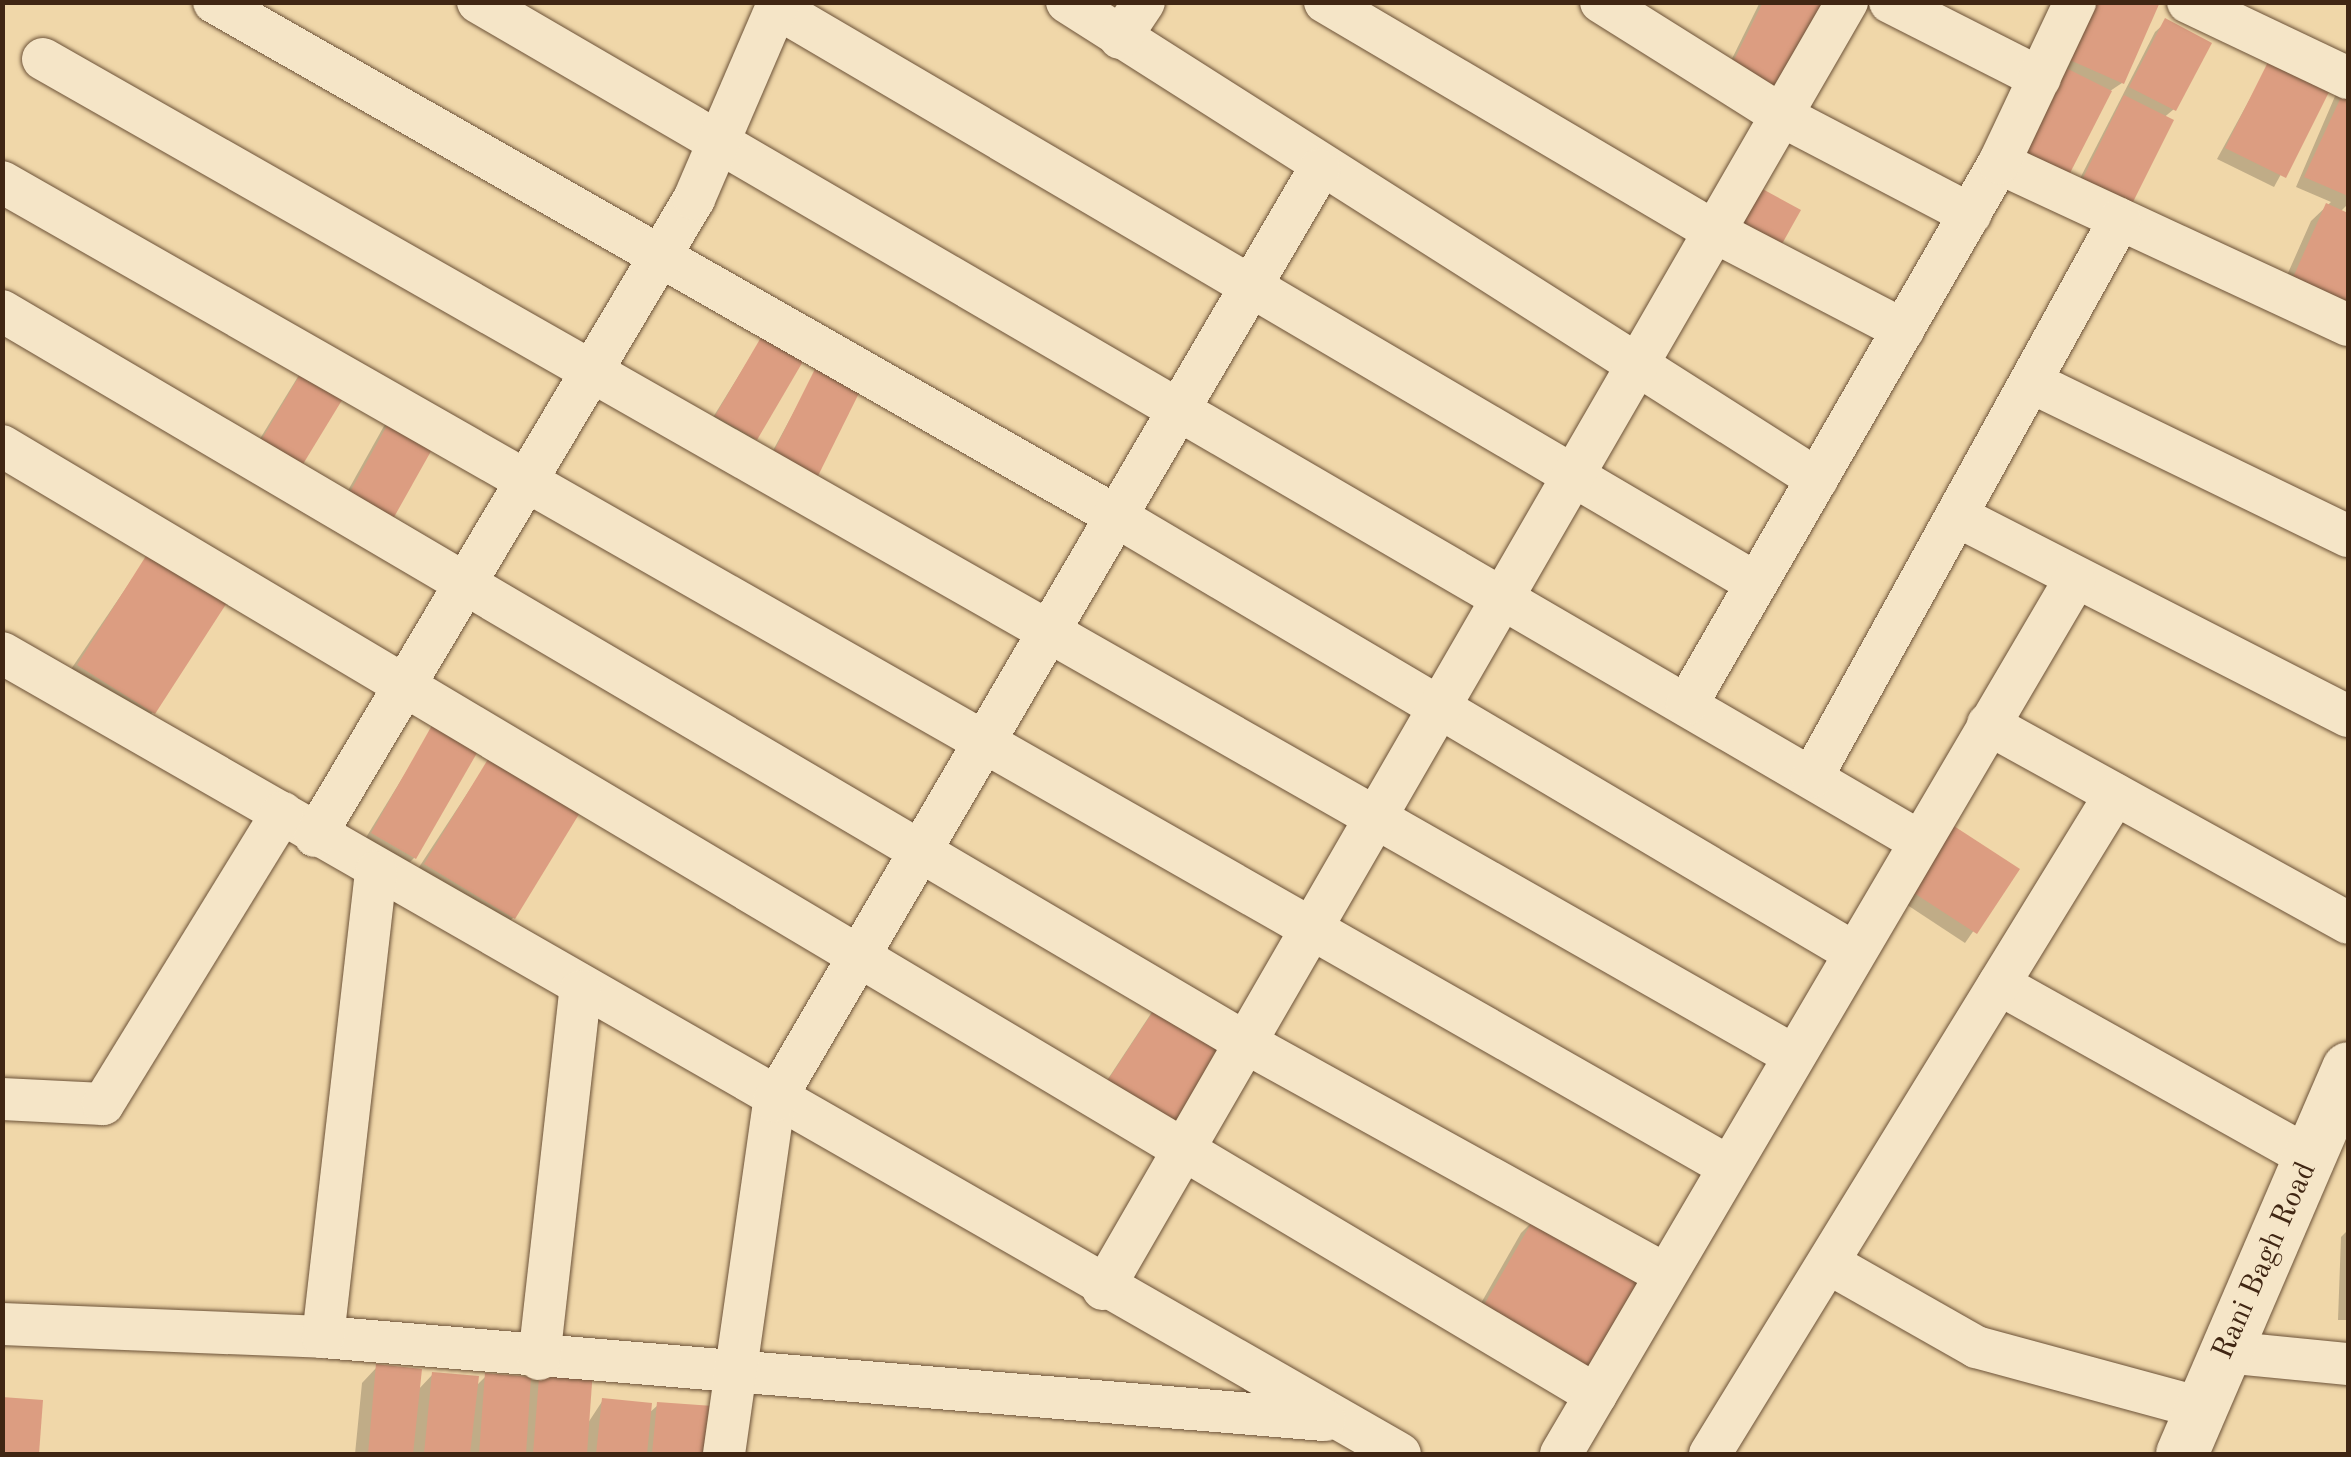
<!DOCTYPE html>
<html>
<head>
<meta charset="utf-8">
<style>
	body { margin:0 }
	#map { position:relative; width:2351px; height:1457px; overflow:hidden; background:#f0d7a9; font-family:"Old Standard TT",serif }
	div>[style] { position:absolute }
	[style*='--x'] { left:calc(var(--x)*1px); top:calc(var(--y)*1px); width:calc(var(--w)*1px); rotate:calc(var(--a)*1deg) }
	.shadow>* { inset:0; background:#0003 }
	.building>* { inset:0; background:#dc9d81 }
	.roads { filter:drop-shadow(0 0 2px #6c5238) drop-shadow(0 0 2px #6c5238) }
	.minor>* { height:42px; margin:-21px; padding:0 21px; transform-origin:21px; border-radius:21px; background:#f5e5c7 }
	.tertiary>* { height:52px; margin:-26px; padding:0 26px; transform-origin:26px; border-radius:26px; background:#f5e5c7 }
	span { translate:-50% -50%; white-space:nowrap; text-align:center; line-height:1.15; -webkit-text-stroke:10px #f5e5c7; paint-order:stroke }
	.street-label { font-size:30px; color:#402613 }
	.frame { position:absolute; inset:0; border:5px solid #402613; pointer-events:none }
</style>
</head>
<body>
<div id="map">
	<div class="shadow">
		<i style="clip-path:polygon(1760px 2px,1830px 2px,1719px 85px)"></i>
		<i style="clip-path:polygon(2083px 2px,2122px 83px,2007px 160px)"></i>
		<i style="clip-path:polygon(2166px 22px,2174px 109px,2071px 196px,2155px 32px)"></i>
		<i style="clip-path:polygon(2275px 53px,2331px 82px,2274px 187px,2217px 159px)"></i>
		<i style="clip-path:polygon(2348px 84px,2348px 204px,2340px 212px,2348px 215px,2348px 341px,2273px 307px,2311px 221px,2331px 202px,2296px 187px,2336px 94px)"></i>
		<i style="clip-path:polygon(770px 325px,755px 438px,745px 449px,707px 427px)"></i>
		<i style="clip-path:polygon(822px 360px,799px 498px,758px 478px)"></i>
		<i style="clip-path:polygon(299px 375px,347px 388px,247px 460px)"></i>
		<i style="clip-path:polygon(395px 416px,435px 438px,336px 512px,384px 426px)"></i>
		<i style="clip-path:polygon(151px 551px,153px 712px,138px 728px,63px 681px)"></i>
		<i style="clip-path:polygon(436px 723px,414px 858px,404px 868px,362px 844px)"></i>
		<i style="clip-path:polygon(493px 754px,513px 918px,497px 933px,410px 881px)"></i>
		<i style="clip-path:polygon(2016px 870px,1965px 943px,1886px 891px)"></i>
		<i style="clip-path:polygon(1152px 1012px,1227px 1044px,1098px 1094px)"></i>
		<i style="clip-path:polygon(1536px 1218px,1643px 1279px,1468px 1326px,1521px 1233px)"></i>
		<i style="clip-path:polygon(2348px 1230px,2348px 1320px,2338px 1320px,2341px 1237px)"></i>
		<i style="clip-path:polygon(377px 1367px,417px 1391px,433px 1374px,475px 1387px,486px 1376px,529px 1379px,541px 1368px,586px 1426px,603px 1400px,648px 1414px,658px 1405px,706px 1454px,355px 1454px,362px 1383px)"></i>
	</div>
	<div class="building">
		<i style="clip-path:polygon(1763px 2px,1832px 2px,1783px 103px,1727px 74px)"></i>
		<i style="clip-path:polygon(2087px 2px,2160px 2px,2124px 84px,2063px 57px)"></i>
		<i style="clip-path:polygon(2165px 18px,2212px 43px,2176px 111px,2129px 87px)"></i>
		<i style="clip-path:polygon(2274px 50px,2335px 80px,2286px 178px,2225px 148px)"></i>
		<i style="clip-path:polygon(2058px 64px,2112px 91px,2069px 175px,2016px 149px)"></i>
		<i style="clip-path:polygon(2348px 82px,2348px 196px,2304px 177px)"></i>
		<i style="clip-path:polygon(2124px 95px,2174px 120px,2129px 210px,2079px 186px)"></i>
		<i style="clip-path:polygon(1757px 186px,1801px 210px,1774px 258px,1730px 233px)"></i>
		<i style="clip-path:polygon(2326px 203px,2348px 213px,2348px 319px,2287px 291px)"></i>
		<i style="clip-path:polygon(770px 322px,812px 346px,757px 440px,715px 416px)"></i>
		<i style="clip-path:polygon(821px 357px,866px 379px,811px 490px,766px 467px)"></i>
		<i style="clip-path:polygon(308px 361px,350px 387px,297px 474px,256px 449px)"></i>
		<i style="clip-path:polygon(394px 413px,439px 437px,389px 526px,345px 501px)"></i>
		<i style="clip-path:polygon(151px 548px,230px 598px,155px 714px,77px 665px)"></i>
		<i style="clip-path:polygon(435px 720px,481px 746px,416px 859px,371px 833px)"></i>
		<i style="clip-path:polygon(493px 751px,584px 806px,515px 919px,424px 864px)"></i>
		<i style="clip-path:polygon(1937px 815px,2020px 869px,1977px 934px,1894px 880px)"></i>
		<i style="clip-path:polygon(1162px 998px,1230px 1043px,1174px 1127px,1106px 1083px)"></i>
		<i style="clip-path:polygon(1536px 1215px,1647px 1278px,1592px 1373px,1481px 1310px)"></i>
		<i style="clip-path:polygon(376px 1364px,422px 1369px,413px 1454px,368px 1454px)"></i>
		<i style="clip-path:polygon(540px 1365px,593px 1369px,587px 1454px,533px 1454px)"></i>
		<i style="clip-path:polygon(432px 1372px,479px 1376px,470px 1454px,424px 1454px)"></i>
		<i style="clip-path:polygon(485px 1373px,531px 1377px,526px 1454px,479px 1454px)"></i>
		<i style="clip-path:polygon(2px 1397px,43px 1400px,39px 1454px,2px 1454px)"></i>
		<i style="clip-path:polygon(602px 1398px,652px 1403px,647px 1454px,596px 1454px)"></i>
		<i style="clip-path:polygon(657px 1402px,713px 1406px,708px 1454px,652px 1454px)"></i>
	</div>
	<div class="roads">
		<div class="minor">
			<i style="--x:214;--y:2;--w:1036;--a:29.68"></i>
			<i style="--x:1114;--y:515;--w:859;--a:30.6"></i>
			<i style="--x:478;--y:2;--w:1665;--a:30.21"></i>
			<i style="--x:1067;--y:2;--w:889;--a:32.46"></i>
			<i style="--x:1325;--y:2;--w:455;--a:30.5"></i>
			<i style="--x:1717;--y:233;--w:210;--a:27.5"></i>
			<i style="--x:1601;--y:2;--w:218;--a:32.1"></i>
			<i style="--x:1786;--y:118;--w:208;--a:27.6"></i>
			<i style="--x:1890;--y:2;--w:168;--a:26.9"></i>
			<i style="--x:2188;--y:2;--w:177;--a:25.4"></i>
			<i style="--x:777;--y:8;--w:1135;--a:30.43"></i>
			<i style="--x:1120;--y:38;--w:43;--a:-56.3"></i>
			<i style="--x:43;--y:59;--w:2014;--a:29.65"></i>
			<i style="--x:1999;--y:163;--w:385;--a:24.9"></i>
			<i style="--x:2;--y:182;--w:1987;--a:29.69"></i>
			<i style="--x:2;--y:311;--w:1443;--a:30.47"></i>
			<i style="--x:1246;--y:1043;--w:478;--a:28.9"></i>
			<i style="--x:2035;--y:384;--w:348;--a:25.9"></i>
			<i style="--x:2;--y:446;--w:1855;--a:30.77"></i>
			<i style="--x:1959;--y:517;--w:437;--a:27.1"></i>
			<i style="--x:2;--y:653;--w:1611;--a:29.81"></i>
			<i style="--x:1687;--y:704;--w:625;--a:-60.03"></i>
			<i style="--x:1999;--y:163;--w:178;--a:-64.7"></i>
			<i style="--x:1988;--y:724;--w:411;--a:28.9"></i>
			<i style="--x:1812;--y:777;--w:637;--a:-61.1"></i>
			<i style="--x:315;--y:836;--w:741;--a:-59.25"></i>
			<i style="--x:694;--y:199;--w:215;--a:-66.7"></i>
			<i style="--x:1999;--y:984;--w:356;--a:29.2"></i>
			<i style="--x:2;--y:1099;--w:101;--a:2.8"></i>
			<i style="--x:103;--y:1104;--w:342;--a:-58.4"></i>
			<i style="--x:1830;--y:1264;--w:168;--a:29.6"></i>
			<i style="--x:1976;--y:1347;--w:233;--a:15.2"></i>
			<i style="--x:1103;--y:1289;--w:1487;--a:-59.97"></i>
			<i style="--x:2;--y:1324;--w:321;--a:2.3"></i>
			<i style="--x:323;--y:1337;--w:1005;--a:4.74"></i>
			<i style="--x:323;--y:1337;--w:468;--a:-83.5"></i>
			<i style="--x:2225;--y:1352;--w:124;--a:5.6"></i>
			<i style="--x:539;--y:1359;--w:370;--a:-83.6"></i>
			<i style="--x:724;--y:1454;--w:357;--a:-81.9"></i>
			<i style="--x:774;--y:1101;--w:1079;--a:-59.66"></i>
			<i style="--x:1561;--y:1454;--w:1013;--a:-59.56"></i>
			<i style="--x:1710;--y:1454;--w:774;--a:-58.43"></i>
		</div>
		<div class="tertiary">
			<i style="--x:2182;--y:1454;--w:420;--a:-66.7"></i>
		</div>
	</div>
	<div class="street-label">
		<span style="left:2265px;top:1261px;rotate:-66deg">Rani Bagh Road</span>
	</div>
	<div class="frame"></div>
</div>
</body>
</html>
